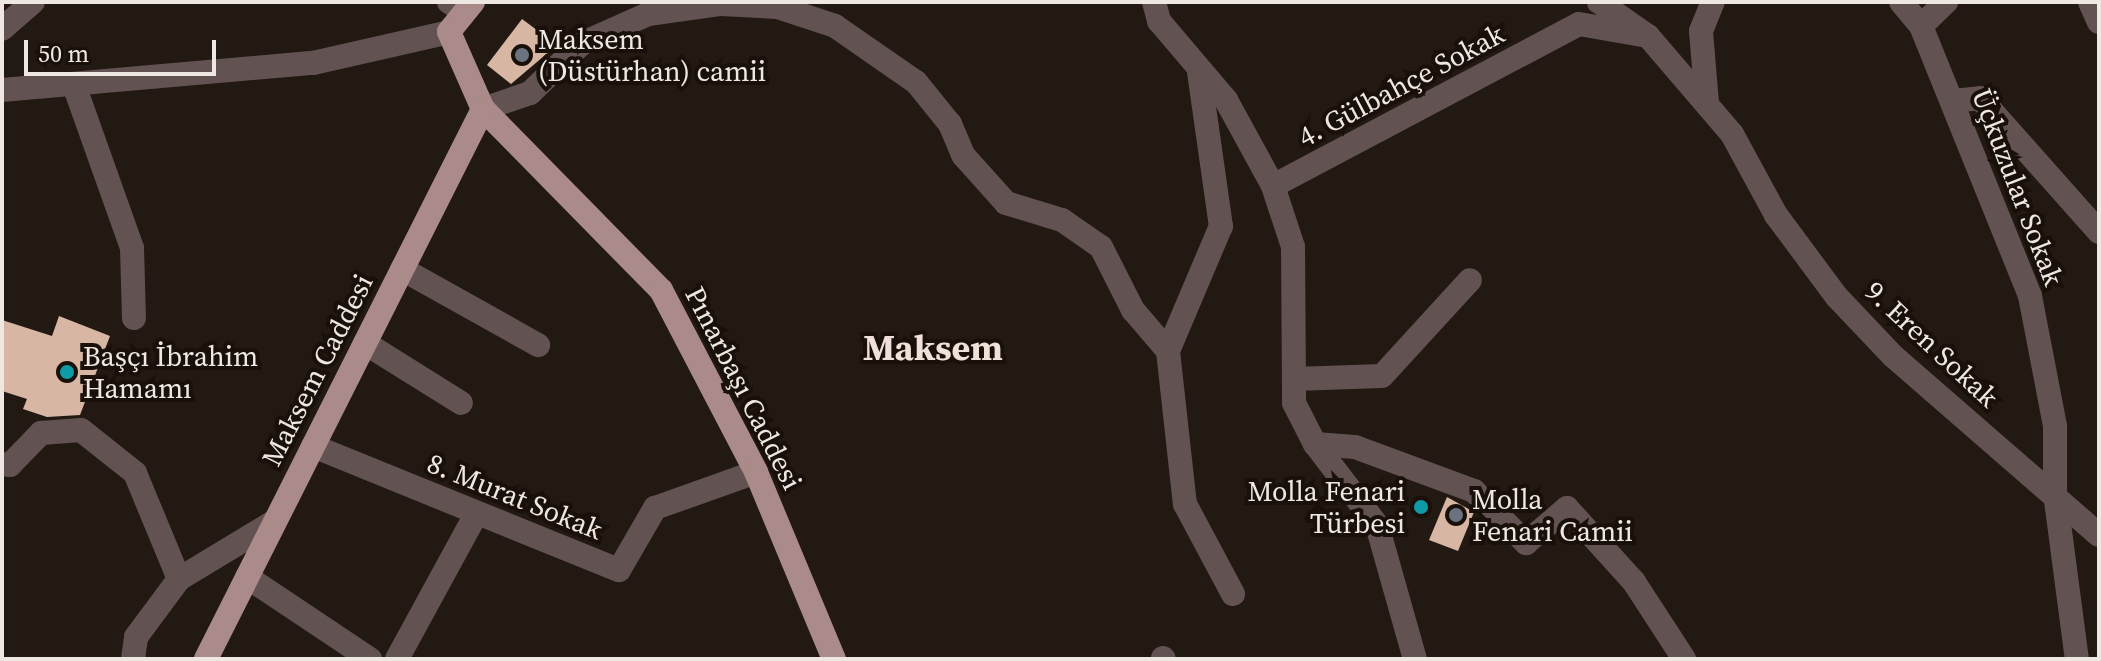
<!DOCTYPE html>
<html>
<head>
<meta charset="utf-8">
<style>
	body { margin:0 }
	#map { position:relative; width:2101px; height:661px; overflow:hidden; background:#221912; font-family:"Source Serif 4",serif }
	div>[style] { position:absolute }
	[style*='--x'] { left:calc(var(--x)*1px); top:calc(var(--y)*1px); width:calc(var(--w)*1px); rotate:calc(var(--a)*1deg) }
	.building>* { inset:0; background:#d7b7a3 }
	.minor>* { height:24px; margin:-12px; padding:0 12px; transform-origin:12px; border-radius:12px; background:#625252 }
	.major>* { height:24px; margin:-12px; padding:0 12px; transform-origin:12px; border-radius:12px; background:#ab8a8a }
	.dots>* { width:22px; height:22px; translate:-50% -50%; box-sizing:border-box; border:4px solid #191009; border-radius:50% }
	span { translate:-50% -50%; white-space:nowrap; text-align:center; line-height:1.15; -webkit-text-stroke:8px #191009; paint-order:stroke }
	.poi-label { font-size:28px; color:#eee7e2 }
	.left { translate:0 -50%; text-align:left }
	.right { translate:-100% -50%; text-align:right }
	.street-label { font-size:28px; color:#eee7e2 }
	.district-label { font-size:36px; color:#efe1d8; font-weight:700 }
	.frame { position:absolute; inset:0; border:4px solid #eee7e2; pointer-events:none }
	.scale { position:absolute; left:24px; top:40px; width:192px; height:36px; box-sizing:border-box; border:4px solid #eee7e2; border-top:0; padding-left:10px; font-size:24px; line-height:28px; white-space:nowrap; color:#eee7e2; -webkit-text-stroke:6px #191009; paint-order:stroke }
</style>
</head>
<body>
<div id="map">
	<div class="building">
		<i style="clip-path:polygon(522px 19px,557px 45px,511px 84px,487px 65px)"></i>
		<i style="clip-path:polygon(59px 316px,110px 336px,80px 415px,47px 417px,23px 409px,27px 399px,2px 391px,2px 320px,52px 336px)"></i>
		<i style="clip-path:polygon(1447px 497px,1474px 512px,1458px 551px,1429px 540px)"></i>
	</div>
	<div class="minor">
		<i style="--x:449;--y:2;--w:17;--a:33"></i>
		<i style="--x:1154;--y:2;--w:20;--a:75"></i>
		<i style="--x:1159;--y:21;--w:104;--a:49.7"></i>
		<i style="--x:1226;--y:100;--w:98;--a:61.3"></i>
		<i style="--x:1273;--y:186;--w:64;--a:71.8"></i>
		<i style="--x:1293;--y:247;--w:156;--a:89.6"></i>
		<i style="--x:1294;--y:403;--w:46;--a:62.9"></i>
		<i style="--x:1315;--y:444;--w:102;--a:52.6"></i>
		<i style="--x:1377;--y:525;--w:139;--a:74.2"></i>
		<i style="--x:1599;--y:2;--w:60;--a:34.8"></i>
		<i style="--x:1648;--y:36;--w:129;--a:49.4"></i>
		<i style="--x:1732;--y:134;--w:92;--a:61.5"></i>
		<i style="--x:1776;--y:215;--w:102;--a:53.4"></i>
		<i style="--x:1837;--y:297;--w:81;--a:46.5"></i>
		<i style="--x:1893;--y:356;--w:273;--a:41"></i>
		<i style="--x:1901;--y:2;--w:31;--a:50"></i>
		<i style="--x:1921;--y:26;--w:291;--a:68"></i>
		<i style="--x:2030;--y:296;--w:132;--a:79.1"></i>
		<i style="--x:2055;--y:426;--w:67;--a:90"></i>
		<i style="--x:2055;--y:493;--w:167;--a:82.5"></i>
		<i style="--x:2090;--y:2;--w:22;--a:66"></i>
		<i style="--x:1921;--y:26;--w:35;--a:-44"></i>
		<i style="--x:2;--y:29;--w:41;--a:-41.1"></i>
		<i style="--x:1199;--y:72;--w:156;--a:81.9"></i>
		<i style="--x:1221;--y:226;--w:136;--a:113"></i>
		<i style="--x:1168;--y:351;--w:154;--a:83.7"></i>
		<i style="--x:1185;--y:504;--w:102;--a:61.9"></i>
		<i style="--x:74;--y:85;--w:173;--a:70.4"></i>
		<i style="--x:132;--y:248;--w:70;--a:88.4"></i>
		<i style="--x:2;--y:90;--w:312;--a:-5"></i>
		<i style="--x:313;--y:63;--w:139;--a:-12.8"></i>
		<i style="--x:1953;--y:101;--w:27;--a:-6"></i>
		<i style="--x:1980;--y:98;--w:179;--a:48.4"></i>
		<i style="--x:1707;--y:103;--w:72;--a:-94.8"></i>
		<i style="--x:1701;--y:31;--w:31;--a:-68"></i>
		<i style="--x:483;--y:109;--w:50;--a:-18.8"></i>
		<i style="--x:530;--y:93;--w:71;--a:-43.9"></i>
		<i style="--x:581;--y:44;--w:73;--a:-24.1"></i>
		<i style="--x:648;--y:14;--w:74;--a:-7.8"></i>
		<i style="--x:721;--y:4;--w:57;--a:3"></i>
		<i style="--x:778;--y:7;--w:60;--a:18.4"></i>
		<i style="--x:835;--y:26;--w:98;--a:34.7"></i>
		<i style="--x:916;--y:82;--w:54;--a:51"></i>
		<i style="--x:950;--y:124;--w:34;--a:67"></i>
		<i style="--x:963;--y:155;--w:64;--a:48.1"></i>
		<i style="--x:1006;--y:203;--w:59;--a:16.9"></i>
		<i style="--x:1062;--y:220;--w:47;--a:34.7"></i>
		<i style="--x:1101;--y:247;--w:71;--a:63.1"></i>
		<i style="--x:1133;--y:310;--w:54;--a:49.5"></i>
		<i style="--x:1273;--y:186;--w:346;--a:-27.9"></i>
		<i style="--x:1579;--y:24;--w:64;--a:9.9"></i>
		<i style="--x:402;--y:269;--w:156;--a:29.2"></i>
		<i style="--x:365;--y:343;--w:113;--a:32"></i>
		<i style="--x:1294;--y:379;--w:88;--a:-2"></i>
		<i style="--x:1382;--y:376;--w:130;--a:-47.5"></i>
		<i style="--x:1315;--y:444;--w:40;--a:4.3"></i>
		<i style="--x:1355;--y:447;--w:127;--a:20.3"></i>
		<i style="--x:1474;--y:491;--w:74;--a:45"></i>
		<i style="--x:1526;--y:543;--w:54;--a:-40.5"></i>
		<i style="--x:1567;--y:508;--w:100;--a:47.8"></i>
		<i style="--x:1634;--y:582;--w:92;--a:57"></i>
		<i style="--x:313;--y:446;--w:330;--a:22.1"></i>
		<i style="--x:619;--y:570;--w:72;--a:-59.9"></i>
		<i style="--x:655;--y:508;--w:107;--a:-19.6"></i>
		<i style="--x:2;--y:464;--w:8;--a:7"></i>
		<i style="--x:10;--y:465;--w:45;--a:-45.9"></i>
		<i style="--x:41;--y:433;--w:40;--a:-4.3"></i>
		<i style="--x:81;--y:430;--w:69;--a:38.5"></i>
		<i style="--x:135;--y:473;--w:115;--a:67.5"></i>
		<i style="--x:247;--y:577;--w:148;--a:33.7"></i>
		<i style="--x:1163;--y:658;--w:1;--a:45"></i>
		<i style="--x:133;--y:659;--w:22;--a:-82"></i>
		<i style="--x:136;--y:637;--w:72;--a:-53.4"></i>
		<i style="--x:179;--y:579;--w:112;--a:-31.1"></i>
		<i style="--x:397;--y:659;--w:165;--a:-61.4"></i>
	</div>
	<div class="major">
		<i style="--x:473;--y:2;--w:38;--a:129"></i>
		<i style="--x:449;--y:32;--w:84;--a:66.2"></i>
		<i style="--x:483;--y:109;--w:254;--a:45.5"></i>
		<i style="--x:661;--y:290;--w:205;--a:62.4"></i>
		<i style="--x:756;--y:472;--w:203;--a:67.4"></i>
		<i style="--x:206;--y:659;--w:616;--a:-63.27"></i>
	</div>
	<div class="dots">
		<i style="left:522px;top:55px;background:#6b7280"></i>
		<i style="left:67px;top:372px;background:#0f9aa8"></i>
		<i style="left:1421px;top:507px;background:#0f9aa8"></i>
		<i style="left:1456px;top:515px;background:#6b7280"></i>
	</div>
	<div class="poi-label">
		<span class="left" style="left:538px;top:55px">Maksem<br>(Düstürhan) camii</span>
		<span class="left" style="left:83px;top:372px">Başçı İbrahim<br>Hamamı</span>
		<span class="right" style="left:1405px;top:507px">Molla Fenari<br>Türbesi</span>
		<span class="left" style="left:1472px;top:515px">Molla<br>Fenari Camii</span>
	</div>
	<div class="street-label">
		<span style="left:1401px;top:85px;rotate:-28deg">4. Gülbahçe Sokak</span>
		<span style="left:2018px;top:187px;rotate:69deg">Üçkuzular Sokak</span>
		<span style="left:1932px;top:344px;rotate:43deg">9. Eren Sokak</span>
		<span style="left:317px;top:370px;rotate:-63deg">Maksem Caddesi</span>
		<span style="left:744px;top:388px;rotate:63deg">Pınarbaşı Caddesi</span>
		<span style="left:515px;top:496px;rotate:22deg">8. Murat Sokak</span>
	</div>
	<div class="district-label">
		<span style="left:933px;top:348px">Maksem</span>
	</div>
	<div class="frame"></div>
	<div class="scale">50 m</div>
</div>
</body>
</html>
